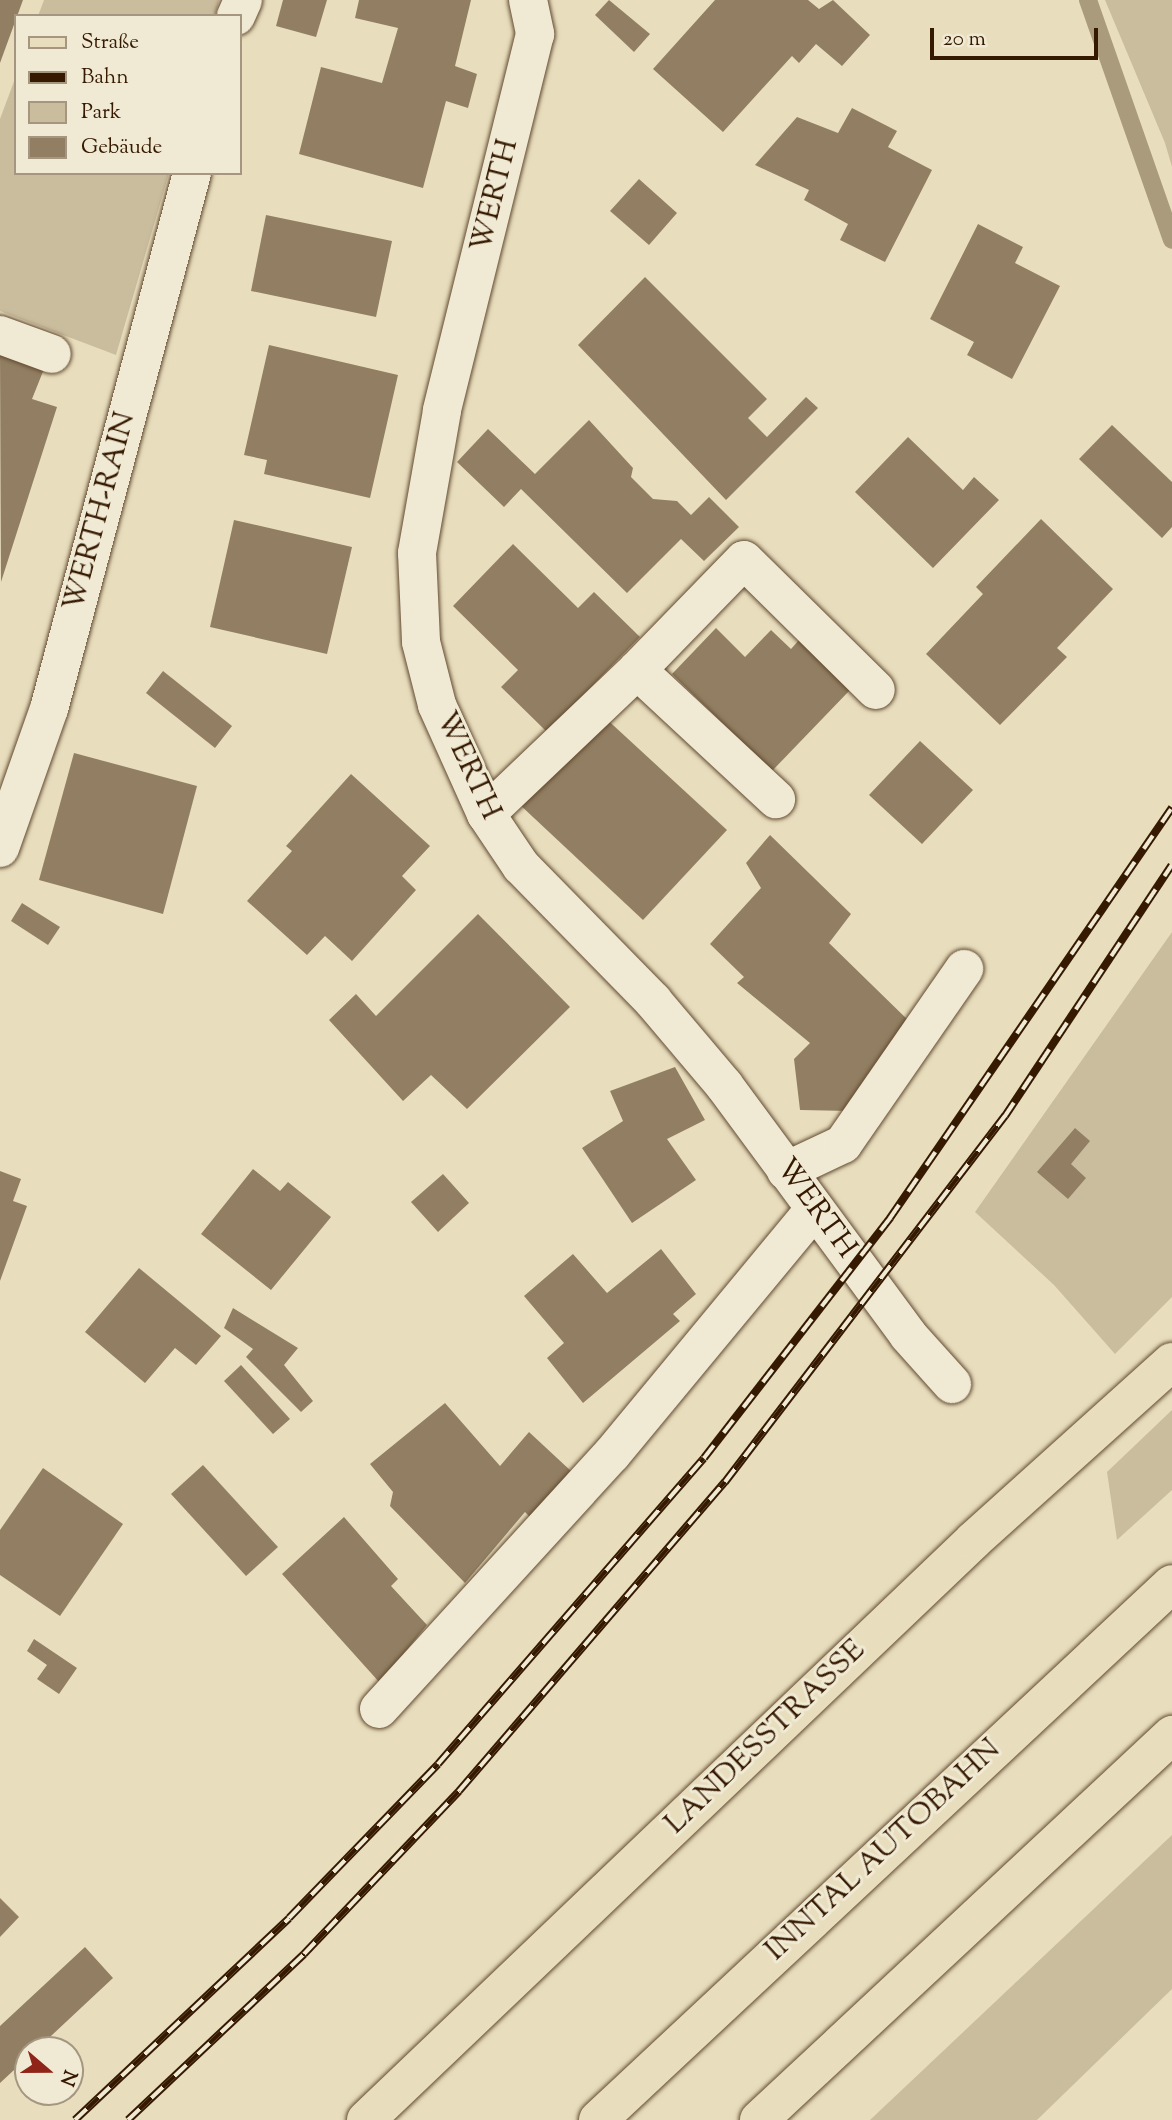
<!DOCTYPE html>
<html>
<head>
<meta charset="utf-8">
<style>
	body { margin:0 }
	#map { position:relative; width:1172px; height:2120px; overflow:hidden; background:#e8debe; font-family:"Sorts Mill Goudy",serif }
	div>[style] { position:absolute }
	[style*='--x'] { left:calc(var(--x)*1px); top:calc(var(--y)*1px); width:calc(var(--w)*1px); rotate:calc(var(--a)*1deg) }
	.green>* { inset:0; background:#cabd9e }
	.stream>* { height:18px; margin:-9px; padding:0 9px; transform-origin:9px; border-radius:9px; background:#ab9b7d }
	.building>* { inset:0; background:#927f63 }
	.roads { filter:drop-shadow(0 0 2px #624a30) drop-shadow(0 0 2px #624a30) }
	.minor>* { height:38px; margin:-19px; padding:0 19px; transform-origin:19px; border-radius:19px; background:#f0ead5 }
	.major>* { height:38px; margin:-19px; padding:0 19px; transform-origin:19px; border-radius:19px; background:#e8debe }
	.highway>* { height:38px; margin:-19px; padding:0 19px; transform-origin:19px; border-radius:19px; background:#e8debe }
	.rail>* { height:8px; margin-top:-4px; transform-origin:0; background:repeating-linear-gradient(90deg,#f0ead5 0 16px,#351900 0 32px); box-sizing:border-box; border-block:2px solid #351900 }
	span { translate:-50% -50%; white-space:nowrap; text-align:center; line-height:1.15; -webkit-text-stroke:6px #f0ead5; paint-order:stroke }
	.street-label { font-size:30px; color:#351900 }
	.legend { position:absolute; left:14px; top:14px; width:228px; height:161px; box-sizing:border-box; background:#f0ead5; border:2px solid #a59680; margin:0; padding:9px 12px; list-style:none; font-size:21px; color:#351900 }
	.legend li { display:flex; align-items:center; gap:14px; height:35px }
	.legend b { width:35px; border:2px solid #a59680 }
	.north { position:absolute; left:14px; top:2036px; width:70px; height:70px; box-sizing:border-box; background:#f0ead5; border:2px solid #a59680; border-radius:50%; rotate:110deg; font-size:19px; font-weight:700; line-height:28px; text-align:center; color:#351900 }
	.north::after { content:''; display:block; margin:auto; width:24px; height:32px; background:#8f2418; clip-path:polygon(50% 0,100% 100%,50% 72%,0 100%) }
	.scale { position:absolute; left:930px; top:28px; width:168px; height:32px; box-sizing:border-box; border:4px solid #351900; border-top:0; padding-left:9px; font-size:21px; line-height:24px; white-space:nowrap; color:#351900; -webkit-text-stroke:5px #f0ead5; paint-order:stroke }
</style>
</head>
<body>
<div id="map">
	<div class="green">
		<i style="clip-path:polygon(44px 0,219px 0,215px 16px,38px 16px)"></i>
		<i style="clip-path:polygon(1105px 0,1172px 0,1172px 167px,1165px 143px)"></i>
		<i style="clip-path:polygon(16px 76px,16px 173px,169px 173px,116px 355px,0 311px,0 119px)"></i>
		<i style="clip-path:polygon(1172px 932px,1172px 1297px,1115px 1354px,1054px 1285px,975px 1212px)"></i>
		<i style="clip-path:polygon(1172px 1410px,1172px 1490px,1117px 1540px,1107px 1472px)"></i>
		<i style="clip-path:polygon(1172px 1835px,1172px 1989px,1037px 2120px,870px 2120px)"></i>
	</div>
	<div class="stream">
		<i style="--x:1088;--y:0;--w:254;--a:70.7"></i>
	</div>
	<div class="building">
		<i style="clip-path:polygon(0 0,23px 0,0 63px)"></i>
		<i style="clip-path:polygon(283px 0,327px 0,316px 37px,276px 26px)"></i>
		<i style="clip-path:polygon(359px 0,471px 0,455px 66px,477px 74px,468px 108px,446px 101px,423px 188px,299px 154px,321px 67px,382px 83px,398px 28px,355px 18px)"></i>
		<i style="clip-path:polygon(609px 0,650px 34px,634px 52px,595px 15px)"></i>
		<i style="clip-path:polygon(715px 0,808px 0,819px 9px,833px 0,870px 35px,842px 66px,816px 44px,799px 63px,792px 56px,723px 132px,653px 69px)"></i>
		<i style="clip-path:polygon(852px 108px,897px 131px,888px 147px,932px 170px,885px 262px,840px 240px,848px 224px,804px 200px,809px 190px,755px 165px,797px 117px,838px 133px)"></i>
		<i style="clip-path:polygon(639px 179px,677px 213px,649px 245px,610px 211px)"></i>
		<i style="clip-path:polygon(266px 215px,392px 241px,376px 317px,251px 291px)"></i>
		<i style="clip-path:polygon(978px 224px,1023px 247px,1015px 263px,1060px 286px,1012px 379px,967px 355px,974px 342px,930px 319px)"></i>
		<i style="clip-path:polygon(645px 277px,767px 399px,748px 418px,767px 437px,806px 397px,818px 408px,726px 500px,578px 345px)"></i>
		<i style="clip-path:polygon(269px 345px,398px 375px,370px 498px,264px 474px,267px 460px,244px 455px)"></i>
		<i style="clip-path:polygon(0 354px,44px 369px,32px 399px,57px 407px,1px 582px)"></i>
		<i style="clip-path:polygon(589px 420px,633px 468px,631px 477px,653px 499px,677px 501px,691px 515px,709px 497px,739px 527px,704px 561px,681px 539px,627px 593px,521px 489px,504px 507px,457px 462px,488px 429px,535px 474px)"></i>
		<i style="clip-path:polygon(1112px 425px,1172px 482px,1172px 527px,1162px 538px,1079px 459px)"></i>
		<i style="clip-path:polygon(908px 437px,963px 490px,974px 477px,999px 500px,933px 568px,855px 492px)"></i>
		<i style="clip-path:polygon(1041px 519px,1113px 589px,1057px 648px,1067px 657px,1000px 725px,926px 654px,983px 594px,976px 587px)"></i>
		<i style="clip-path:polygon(234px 520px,352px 547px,327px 654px,210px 627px)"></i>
		<i style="clip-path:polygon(513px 544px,578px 608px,594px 592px,640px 637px,547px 732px,501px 687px,518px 670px,453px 606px)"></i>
		<i style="clip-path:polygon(716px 628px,745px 657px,771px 630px,791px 649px,799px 640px,850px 690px,772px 771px,672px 674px)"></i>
		<i style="clip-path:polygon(163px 671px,232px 726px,215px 748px,146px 693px)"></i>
		<i style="clip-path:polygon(601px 714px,727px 830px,643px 920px,518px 803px)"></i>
		<i style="clip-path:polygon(920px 741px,973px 790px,922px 844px,869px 795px)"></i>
		<i style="clip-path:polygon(74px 753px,197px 786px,163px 914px,39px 880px)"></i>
		<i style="clip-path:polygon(351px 774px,430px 846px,402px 876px,416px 890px,352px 961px,325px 936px,307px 955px,247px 901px,292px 851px,286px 846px)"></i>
		<i style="clip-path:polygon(770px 835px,851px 914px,829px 943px,912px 1024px,850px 1111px,800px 1110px,794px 1059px,810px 1043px,737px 983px,744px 977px,710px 944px,761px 888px,746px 863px)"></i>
		<i style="clip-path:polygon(22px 903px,60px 927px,48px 945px,11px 921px)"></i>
		<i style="clip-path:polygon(478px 914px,570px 1007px,467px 1109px,431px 1075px,403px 1101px,329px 1020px,356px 994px,376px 1016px)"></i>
		<i style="clip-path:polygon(675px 1067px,705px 1120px,667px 1139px,696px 1180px,632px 1223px,582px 1148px,623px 1121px,610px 1091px)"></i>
		<i style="clip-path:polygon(1075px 1128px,1090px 1141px,1071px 1164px,1086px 1178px,1068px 1199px,1037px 1172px)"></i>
		<i style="clip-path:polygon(253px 1169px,280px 1191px,288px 1182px,331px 1217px,271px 1290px,201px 1234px)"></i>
		<i style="clip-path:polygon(0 1171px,21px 1179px,13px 1201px,27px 1206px,0 1281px)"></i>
		<i style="clip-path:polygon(443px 1174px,469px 1203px,438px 1232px,411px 1202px)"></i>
		<i style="clip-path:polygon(661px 1249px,696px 1294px,673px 1314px,680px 1321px,583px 1403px,547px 1358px,564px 1343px,524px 1296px,573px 1254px,607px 1293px)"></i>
		<i style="clip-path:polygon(139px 1268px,221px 1336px,196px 1365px,175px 1348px,145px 1383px,85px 1332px)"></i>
		<i style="clip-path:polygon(233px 1308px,298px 1348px,284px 1365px,313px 1401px,301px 1412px,246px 1357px,253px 1349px,224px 1328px)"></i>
		<i style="clip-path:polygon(241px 1365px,290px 1419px,273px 1434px,224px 1381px)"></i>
		<i style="clip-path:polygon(445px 1403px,500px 1466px,529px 1432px,571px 1471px,530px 1517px,525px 1512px,465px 1583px,390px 1506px,393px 1492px,370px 1464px)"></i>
		<i style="clip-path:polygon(203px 1465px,278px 1547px,246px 1576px,171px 1494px)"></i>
		<i style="clip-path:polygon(43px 1468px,123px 1524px,60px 1616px,0 1575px,0 1530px)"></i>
		<i style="clip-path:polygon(344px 1517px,398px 1579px,391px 1586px,427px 1625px,380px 1683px,282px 1574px)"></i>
		<i style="clip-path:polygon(34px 1639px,77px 1668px,59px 1694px,37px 1679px,47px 1665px,27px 1651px)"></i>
		<i style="clip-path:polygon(0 1898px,19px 1917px,0 1937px)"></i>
		<i style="clip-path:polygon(85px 1947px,113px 1978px,36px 2050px,28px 2050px,28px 2057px,0 2083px,0 2026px)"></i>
	</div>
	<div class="roads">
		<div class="minor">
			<i style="--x:528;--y:0;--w:35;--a:78"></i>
			<i style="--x:535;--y:34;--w:388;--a:103.9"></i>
			<i style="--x:442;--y:411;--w:144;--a:100"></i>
			<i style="--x:417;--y:553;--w:89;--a:87.4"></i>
			<i style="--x:421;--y:642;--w:65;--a:75.7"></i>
			<i style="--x:437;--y:705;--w:120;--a:65.8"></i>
			<i style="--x:486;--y:814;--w:63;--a:56.1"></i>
			<i style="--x:521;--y:866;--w:189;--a:45.6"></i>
			<i style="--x:653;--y:1001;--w:110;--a:49.8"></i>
			<i style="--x:724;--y:1085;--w:310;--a:53.6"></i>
			<i style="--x:908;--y:1335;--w:66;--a:48.1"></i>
			<i style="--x:236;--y:16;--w:17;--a:-66"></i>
			<i style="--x:0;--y:335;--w:55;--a:20.1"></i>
			<i style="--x:637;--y:670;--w:153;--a:-45.8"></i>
			<i style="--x:744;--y:560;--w:185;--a:44.6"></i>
			<i style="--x:486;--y:814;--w:209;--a:-43.6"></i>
			<i style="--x:637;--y:670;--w:190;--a:42.9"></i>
			<i style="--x:0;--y:848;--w:147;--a:-70.6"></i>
			<i style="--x:49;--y:709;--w:555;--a:-75.06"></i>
			<i style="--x:786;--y:1171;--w:63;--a:-25.3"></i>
			<i style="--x:843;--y:1144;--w:213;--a:-55.3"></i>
			<i style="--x:379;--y:1709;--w:345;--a:-47.6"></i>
			<i style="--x:612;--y:1454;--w:317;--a:-50.4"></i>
		</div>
		<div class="major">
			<i style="--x:366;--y:2120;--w:840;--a:-43.65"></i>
			<i style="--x:974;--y:1540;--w:266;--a:-42"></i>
		</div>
		<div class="highway">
			<i style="--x:598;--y:2120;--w:785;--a:-43.04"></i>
			<i style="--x:759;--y:2120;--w:565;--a:-42.99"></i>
		</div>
	</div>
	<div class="rail">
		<i style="--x:75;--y:2120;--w:294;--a:-43.3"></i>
		<i style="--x:289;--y:1918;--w:214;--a:-45.9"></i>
		<i style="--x:438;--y:1764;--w:405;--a:-49"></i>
		<i style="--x:704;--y:1458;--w:304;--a:-52.2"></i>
		<i style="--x:890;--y:1218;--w:498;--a:-55.5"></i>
		<i style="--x:128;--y:2120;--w:242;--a:-43.3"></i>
		<i style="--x:304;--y:1954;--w:225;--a:-46.4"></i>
		<i style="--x:459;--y:1791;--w:408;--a:-49.3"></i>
		<i style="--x:725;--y:1482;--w:461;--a:-52.6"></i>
		<i style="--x:1005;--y:1116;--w:301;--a:-56.4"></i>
	</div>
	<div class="street-label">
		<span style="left:496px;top:196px;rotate:-76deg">WERTH</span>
		<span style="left:101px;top:512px;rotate:-75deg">WERTH-RAIN</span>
		<span style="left:467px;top:766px;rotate:65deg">WERTH</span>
		<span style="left:815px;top:1209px;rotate:54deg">WERTH</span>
		<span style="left:766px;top:1738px;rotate:-44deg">LANDESSTRASSE</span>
		<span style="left:884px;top:1851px;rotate:-43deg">INNTAL AUTOBAHN</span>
	</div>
	<ul class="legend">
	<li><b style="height:9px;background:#e8debe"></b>Straße</li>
	<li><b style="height:9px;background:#351900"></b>Bahn</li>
	<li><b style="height:19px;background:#cabd9e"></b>Park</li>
	<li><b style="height:19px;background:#927f63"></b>Gebäude</li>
	</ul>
	<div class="north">N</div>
	<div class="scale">20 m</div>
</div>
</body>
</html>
